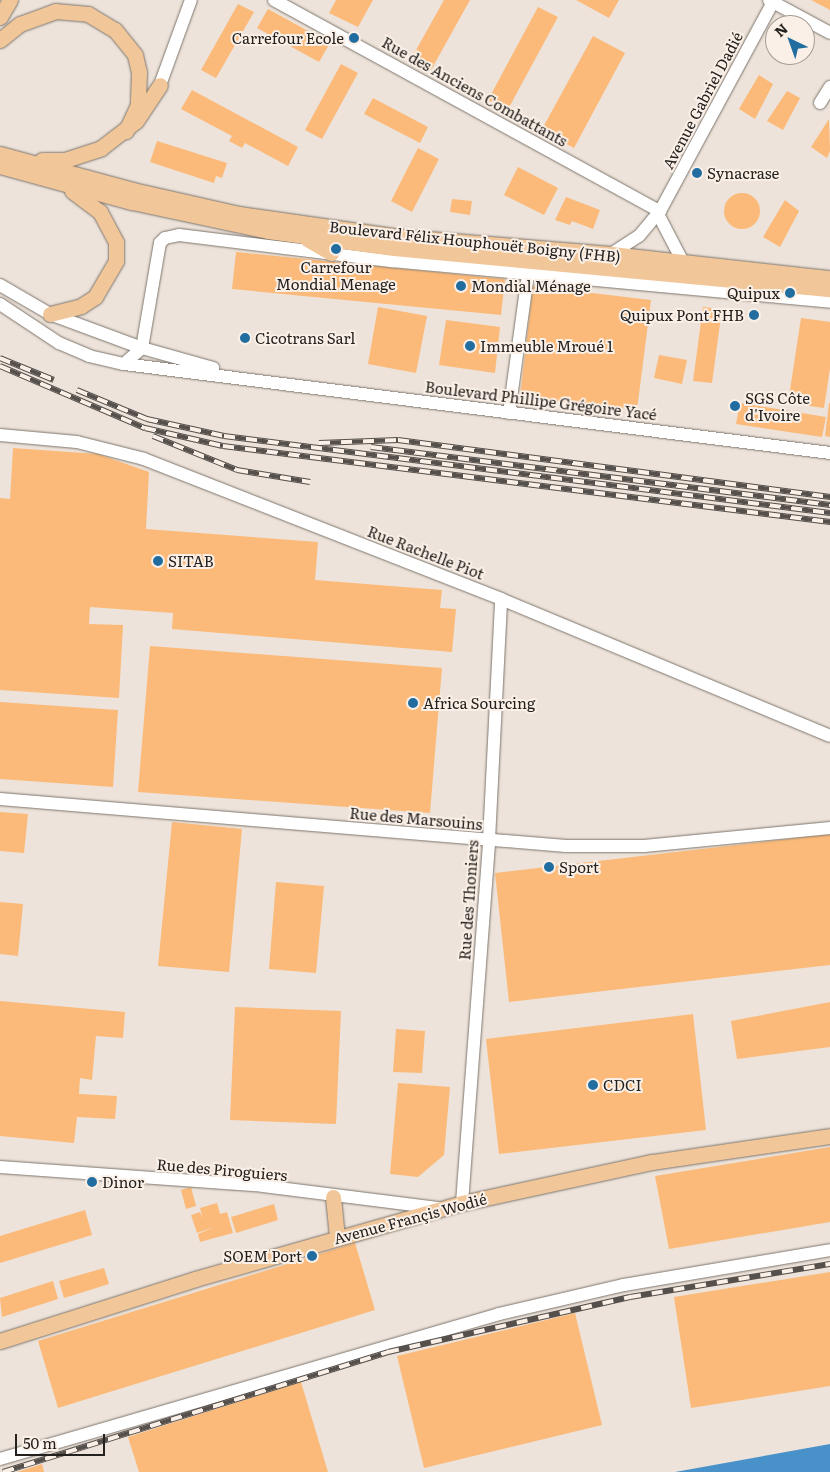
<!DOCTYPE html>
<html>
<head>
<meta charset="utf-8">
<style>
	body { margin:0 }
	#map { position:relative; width:830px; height:1472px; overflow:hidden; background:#ede3da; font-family:Literata,serif }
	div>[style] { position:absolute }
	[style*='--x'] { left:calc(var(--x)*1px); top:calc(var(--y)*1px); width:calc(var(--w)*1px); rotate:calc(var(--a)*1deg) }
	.water>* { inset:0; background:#4892c9 }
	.building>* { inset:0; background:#fbba79 }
	.round { border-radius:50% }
	.roads { filter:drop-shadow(0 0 1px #7d756d) drop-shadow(0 0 1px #7d756d) }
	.minor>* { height:12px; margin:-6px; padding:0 6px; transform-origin:6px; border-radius:6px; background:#fff }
	.major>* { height:15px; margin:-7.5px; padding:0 7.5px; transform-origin:7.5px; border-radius:7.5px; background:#f1c698 }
	.rail>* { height:5.5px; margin-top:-2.75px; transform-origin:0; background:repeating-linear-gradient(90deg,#faf0e7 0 11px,#56504c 0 22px); box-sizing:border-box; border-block:1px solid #56504c }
	.dots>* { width:14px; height:14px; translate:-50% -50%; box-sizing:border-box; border:2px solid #faf0e7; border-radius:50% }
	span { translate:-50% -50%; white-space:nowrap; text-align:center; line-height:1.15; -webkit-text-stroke:4px #faf0e7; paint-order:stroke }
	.poi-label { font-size:15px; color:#24201d }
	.right { translate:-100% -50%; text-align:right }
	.left { translate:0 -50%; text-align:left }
	.street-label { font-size:15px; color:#24201d }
	.north { position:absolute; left:765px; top:15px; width:50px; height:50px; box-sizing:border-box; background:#faf0e7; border:1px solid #a49d96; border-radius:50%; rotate:318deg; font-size:14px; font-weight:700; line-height:20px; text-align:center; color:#24201d }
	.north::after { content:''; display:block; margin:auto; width:18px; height:22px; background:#226da0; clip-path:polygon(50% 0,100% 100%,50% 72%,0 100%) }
	.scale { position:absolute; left:15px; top:1434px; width:90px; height:22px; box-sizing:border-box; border:2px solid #24201d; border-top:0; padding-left:6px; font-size:15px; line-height:18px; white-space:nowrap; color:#24201d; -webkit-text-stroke:4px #faf0e7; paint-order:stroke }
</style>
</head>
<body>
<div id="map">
	<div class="water">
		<i style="clip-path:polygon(830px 1444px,830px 1472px,675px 1472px)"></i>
	</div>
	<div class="building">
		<i style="clip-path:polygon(336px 0,373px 0,358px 27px,329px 13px)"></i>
		<i style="clip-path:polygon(444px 0,470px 0,431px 70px,411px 59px)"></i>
		<i style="clip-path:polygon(576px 0,619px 0,609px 18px)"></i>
		<i style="clip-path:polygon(811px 0,830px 0,830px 10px)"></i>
		<i style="clip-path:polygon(238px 4px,254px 12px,216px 78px,201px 70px)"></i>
		<i style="clip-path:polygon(538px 7px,558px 17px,507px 111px,488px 100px)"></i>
		<i style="clip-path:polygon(268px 9px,330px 43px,319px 62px,257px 28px)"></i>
		<i style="clip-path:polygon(593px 36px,625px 53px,574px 148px,541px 131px)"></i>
		<i style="clip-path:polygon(341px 64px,358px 73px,322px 139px,305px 130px)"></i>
		<i style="clip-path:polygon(759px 75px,773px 84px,755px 119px,739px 109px)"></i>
		<i style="clip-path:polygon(192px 90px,298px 147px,288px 166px,245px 143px,242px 148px,229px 141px,232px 136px,181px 109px)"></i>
		<i style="clip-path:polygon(787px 91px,800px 98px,783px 130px,767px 121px)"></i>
		<i style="clip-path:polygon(373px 98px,428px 127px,420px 143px,364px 114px)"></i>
		<i style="clip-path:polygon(829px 119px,830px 151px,827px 158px,811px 147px)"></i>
		<i style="clip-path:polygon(157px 141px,227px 163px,222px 178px,216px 176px,214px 183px,150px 162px)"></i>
		<i style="clip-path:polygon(418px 148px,439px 159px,412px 212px,391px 201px)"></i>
		<i style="clip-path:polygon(518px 167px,558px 188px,544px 215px,504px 195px)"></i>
		<i class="round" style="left:724px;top:193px;width:36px;height:36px"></i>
		<i style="clip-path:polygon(566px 197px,600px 210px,593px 229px,572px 221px,570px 225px,555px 220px)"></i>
		<i style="clip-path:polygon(452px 199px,472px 201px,470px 215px,450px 212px)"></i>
		<i style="clip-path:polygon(785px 200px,799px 211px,780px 247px,763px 237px)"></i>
		<i style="clip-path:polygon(236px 252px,505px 279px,501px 315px,232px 289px)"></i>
		<i style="clip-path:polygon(533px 286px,651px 300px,637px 410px,520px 397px)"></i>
		<i style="clip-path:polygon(378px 307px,427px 316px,416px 373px,368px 364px)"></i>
		<i style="clip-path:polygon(703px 307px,722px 309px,712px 383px,693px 381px)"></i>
		<i style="clip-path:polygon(801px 318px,830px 322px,830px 368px,824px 408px,788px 403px)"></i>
		<i style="clip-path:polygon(446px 320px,500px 327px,495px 373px,439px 365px)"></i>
		<i style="clip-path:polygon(659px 355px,687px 360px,682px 384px,654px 378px)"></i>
		<i style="clip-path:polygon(740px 403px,826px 417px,822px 437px,736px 424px)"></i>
		<i style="clip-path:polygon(829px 403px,830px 403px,830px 437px,825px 436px)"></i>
		<i style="clip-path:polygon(13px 448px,98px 454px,149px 472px,146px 529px,318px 542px,315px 580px,442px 590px,440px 608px,456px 609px,452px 652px,172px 629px,173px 613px,90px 607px,89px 624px,123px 625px,119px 698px,0 690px,0 498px,10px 499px)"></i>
		<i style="clip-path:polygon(150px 646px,442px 668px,430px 813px,138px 792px)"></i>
		<i style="clip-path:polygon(0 702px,118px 710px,113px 787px,0 779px)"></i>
		<i style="clip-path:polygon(0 812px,28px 814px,24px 853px,0 851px)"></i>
		<i style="clip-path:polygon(172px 822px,242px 829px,229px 972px,158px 966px)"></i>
		<i style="clip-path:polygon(830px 834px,830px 965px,509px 1002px,495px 873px)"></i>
		<i style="clip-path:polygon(276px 882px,324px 886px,316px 973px,269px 969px)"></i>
		<i style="clip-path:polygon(0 902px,23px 904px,18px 956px,0 954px)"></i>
		<i style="clip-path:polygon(0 1001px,125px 1012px,123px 1038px,96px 1036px,92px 1080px,80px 1078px,79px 1094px,117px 1096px,115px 1119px,77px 1117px,74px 1143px,0 1136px)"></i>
		<i style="clip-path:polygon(830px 1002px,830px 1047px,737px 1059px,731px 1021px)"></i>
		<i style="clip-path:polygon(235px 1007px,341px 1011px,336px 1124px,230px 1120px)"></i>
		<i style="clip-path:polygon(693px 1014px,706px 1130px,499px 1154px,486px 1039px)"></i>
		<i style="clip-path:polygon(396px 1029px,425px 1031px,422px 1073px,393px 1072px)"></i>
		<i style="clip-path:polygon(398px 1083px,450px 1087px,444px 1155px,418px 1177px,390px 1174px)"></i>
		<i style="clip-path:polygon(830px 1147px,830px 1222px,669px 1249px,655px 1176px)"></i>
		<i style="clip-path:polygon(191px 1187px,196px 1206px,186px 1209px,181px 1190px)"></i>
		<i style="clip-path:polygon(217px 1203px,220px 1214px,227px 1212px,233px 1233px,200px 1242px,198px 1234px,214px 1227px,197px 1233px,191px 1215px,200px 1212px,203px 1219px,200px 1208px)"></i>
		<i style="clip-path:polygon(274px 1204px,278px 1220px,236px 1233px,231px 1217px)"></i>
		<i style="clip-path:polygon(85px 1210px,92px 1235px,0 1263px,0 1236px)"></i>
		<i style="clip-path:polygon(355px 1243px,375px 1310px,58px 1408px,38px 1341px)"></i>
		<i style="clip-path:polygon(104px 1268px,109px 1284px,64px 1298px,59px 1281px)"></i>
		<i style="clip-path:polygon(830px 1272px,830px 1386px,691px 1408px,674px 1297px)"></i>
		<i style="clip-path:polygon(53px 1281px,58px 1299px,2px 1317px,0 1298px)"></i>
		<i style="clip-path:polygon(575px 1313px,602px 1425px,424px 1468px,397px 1356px)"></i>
		<i style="clip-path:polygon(301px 1382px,328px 1472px,139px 1472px,128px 1437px)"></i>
		<i style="clip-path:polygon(42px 1464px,44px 1472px,17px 1472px)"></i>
	</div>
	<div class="roads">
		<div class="minor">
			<i style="--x:274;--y:0;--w:440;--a:28.7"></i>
			<i style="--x:769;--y:0;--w:69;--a:28.4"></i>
			<i style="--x:160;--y:85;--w:90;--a:-70"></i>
			<i style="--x:820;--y:103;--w:19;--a:-58"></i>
			<i style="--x:658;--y:214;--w:54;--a:62.5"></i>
			<i style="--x:611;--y:254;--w:33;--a:-33"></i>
			<i style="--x:639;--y:236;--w:33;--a:-50"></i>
			<i style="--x:660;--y:211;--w:240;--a:-61.6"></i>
			<i style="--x:0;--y:285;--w:58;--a:30.1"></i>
			<i style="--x:50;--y:314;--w:98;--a:20.3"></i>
			<i style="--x:142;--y:348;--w:74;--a:15.7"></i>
			<i style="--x:0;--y:304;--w:71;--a:33.5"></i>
			<i style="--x:59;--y:343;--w:33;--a:23"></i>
			<i style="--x:89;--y:356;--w:36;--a:13"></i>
			<i style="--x:124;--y:364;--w:712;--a:7.18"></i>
			<i style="--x:124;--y:364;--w:24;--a:-42"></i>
			<i style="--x:142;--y:348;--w:107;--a:-80.3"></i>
			<i style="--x:160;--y:243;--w:7;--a:-45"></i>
			<i style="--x:165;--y:238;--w:14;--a:-12"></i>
			<i style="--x:179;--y:235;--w:215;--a:7"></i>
			<i style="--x:392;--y:261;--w:440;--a:5.3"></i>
			<i style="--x:509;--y:413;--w:139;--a:-82.2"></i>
			<i style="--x:0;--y:435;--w:77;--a:5.2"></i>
			<i style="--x:77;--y:442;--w:69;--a:14.2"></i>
			<i style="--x:144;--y:459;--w:383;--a:21.4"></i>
			<i style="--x:501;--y:599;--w:356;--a:22.6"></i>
			<i style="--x:0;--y:799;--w:568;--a:4.75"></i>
			<i style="--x:566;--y:846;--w:78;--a:0"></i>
			<i style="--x:644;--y:846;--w:187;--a:-5.5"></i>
			<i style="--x:0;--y:1167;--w:264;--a:4.1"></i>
			<i style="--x:263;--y:1186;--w:176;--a:7.2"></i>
			<i style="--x:462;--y:1203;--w:364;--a:-85.7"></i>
			<i style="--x:489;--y:840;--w:241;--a:-87.1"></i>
			<i style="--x:0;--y:1459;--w:520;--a:-16.2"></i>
			<i style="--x:499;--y:1314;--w:128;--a:-13.1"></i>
			<i style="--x:624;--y:1285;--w:209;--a:-9.6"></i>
		</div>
		<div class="major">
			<i style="--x:0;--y:17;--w:20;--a:-60"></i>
			<i style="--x:0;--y:40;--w:26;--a:-39"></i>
			<i style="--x:20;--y:24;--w:37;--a:-20"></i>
			<i style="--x:55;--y:11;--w:33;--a:5"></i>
			<i style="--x:88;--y:14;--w:31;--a:31"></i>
			<i style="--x:115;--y:30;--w:32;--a:51"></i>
			<i style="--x:135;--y:55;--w:17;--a:77"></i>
			<i style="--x:139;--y:72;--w:33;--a:92"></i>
			<i style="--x:138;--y:105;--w:29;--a:115"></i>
			<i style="--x:0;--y:154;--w:138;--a:15.1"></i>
			<i style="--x:133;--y:190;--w:109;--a:12.8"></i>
			<i style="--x:239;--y:214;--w:156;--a:8.1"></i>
			<i style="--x:393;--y:236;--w:219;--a:4.7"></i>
			<i style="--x:611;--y:254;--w:220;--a:6.3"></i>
			<i style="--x:42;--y:160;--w:23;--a:0"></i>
			<i style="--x:65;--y:160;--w:38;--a:-18"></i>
			<i style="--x:101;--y:148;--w:44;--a:-37.6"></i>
			<i style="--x:136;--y:121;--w:43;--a:-56.3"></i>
			<i style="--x:0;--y:166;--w:137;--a:15.3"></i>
			<i style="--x:132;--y:202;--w:139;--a:12"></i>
			<i style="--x:268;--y:231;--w:127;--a:7.7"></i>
			<i style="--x:394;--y:248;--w:438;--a:5.4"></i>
			<i style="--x:307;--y:239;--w:28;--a:30"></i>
			<i style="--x:50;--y:314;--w:32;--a:-14"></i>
			<i style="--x:81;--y:306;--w:17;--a:-33"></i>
			<i style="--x:95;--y:297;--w:42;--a:-59.7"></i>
			<i style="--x:116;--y:261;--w:19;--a:-90"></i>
			<i style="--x:116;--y:242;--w:34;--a:-118"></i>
			<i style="--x:100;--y:212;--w:35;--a:-143"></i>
			<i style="--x:333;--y:1197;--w:40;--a:84.3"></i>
			<i style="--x:0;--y:1341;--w:205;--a:-17.6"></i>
			<i style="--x:195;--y:1279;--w:278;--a:-15.9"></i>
			<i style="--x:462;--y:1203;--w:194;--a:-12.2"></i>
			<i style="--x:652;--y:1162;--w:180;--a:-8.3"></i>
		</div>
	</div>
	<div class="rail">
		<i style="--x:0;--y:358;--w:58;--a:22.2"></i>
		<i style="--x:0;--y:366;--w:158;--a:23.2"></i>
		<i style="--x:145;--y:428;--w:80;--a:13"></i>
		<i style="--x:223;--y:446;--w:612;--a:7.14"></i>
		<i style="--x:77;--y:390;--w:76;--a:22.5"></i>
		<i style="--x:147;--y:419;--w:79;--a:12.4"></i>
		<i style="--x:224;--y:436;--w:611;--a:7.24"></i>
		<i style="--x:153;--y:436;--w:91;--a:22"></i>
		<i style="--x:237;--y:470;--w:74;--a:9.3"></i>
		<i style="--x:319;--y:443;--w:79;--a:-2.2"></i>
		<i style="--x:398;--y:440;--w:436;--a:7.5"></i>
		<i style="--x:371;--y:447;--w:463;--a:7.2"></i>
		<i style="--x:3;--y:1472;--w:403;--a:-17.3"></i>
		<i style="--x:388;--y:1352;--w:248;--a:-12.8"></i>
		<i style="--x:630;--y:1297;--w:203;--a:-9.4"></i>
	</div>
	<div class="dots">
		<i style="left:354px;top:38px;background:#226da0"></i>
		<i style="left:697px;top:173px;background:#226da0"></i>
		<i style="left:336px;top:249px;background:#226da0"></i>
		<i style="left:461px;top:286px;background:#226da0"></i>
		<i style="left:790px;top:293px;background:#226da0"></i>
		<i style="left:754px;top:315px;background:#226da0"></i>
		<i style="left:245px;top:338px;background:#226da0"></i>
		<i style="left:470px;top:346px;background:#226da0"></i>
		<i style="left:735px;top:406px;background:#226da0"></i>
		<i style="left:158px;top:561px;background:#226da0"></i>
		<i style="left:413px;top:703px;background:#226da0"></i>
		<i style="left:549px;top:867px;background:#226da0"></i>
		<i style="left:593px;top:1085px;background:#226da0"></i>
		<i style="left:92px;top:1182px;background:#226da0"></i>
		<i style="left:312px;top:1256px;background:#226da0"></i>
	</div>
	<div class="poi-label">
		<span class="right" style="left:344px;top:38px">Carrefour Ecole</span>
		<span class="left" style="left:707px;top:173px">Synacrase</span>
		<span style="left:336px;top:275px">Carrefour<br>Mondial Menage</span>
		<span class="left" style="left:471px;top:286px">Mondial Ménage</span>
		<span class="right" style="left:780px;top:293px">Quipux</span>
		<span class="right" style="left:744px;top:315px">Quipux Pont FHB</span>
		<span class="left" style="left:255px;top:338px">Cicotrans Sarl</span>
		<span class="left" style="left:480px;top:346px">Immeuble Mroué 1</span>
		<span class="left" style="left:745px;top:406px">SGS Côte<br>d'Ivoire</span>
		<span class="left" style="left:168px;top:561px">SITAB</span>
		<span class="left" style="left:423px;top:703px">Africa Sourcing</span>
		<span class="left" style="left:559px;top:867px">Sport</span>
		<span class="left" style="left:603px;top:1085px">CDCI</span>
		<span class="left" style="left:102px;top:1182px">Dinor</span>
		<span class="right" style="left:302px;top:1256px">SOEM Port</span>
	</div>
	<div class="street-label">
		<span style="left:475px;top:91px;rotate:29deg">Rue des Anciens Combattants</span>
		<span style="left:702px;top:100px;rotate:-62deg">Avenue Gabriel Dadié</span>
		<span style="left:475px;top:241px;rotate:6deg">Boulevard Félix Houphouët Boigny (FHB)</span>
		<span style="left:541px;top:400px;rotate:7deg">Boulevard Phillipe Grégoire Yacé</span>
		<span style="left:426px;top:552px;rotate:21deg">Rue Rachelle Piot</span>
		<span style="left:416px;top:818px;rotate:5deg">Rue des Marsouins</span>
		<span style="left:468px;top:900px;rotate:-86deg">Rue des Thoniers</span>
		<span style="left:222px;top:1169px;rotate:5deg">Rue des Piroguiers</span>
		<span style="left:410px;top:1218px;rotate:-15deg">Avenue Françis Wodié</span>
	</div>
	<div class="north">N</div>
	<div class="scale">50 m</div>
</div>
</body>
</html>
